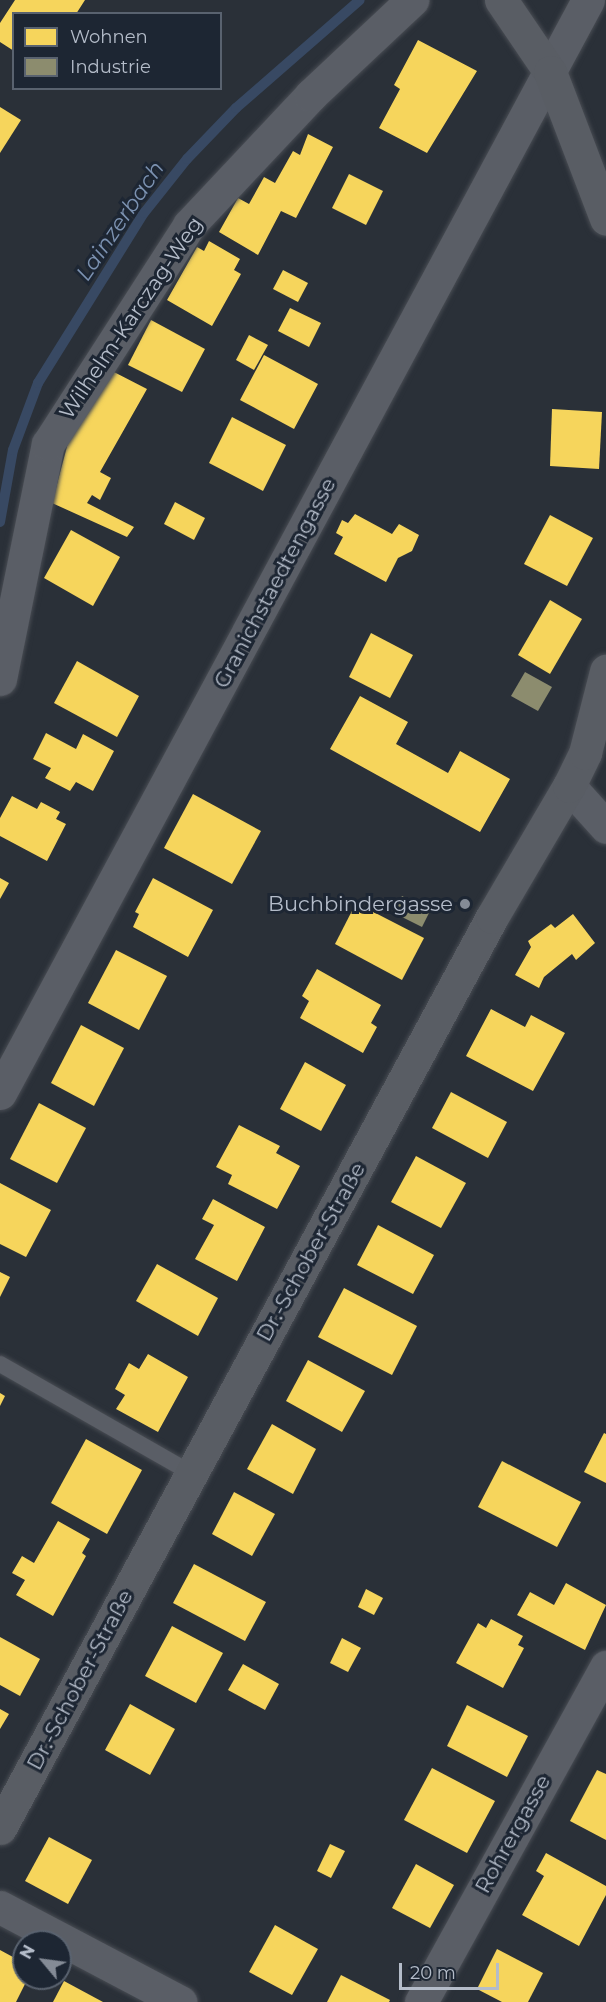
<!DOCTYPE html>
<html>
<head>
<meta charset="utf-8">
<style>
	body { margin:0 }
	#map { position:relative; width:606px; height:2002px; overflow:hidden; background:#2a3038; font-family:Montserrat,sans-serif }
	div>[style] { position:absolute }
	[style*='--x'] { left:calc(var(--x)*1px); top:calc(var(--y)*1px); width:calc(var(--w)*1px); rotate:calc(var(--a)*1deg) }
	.homes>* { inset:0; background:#f6d55c }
	.industry>* { inset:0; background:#8c8c6e }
	.stream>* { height:10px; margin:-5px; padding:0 5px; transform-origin:5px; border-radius:5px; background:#384963 }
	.roads { filter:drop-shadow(0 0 2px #484c53) drop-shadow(0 0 2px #484c53) }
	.lane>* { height:16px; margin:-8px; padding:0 8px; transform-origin:8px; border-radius:8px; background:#5a5e66 }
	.street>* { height:33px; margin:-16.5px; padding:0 16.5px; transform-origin:16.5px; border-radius:16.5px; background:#5a5e66 }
	.secondary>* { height:33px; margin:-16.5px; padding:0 16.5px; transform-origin:16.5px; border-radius:16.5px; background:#595d64 }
	.dots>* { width:16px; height:16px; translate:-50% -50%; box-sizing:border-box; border:3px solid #1d2633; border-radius:50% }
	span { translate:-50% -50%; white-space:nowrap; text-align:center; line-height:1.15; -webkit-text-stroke:6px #1d2633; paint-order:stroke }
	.street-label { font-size:21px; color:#b4bcc9 }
	.poi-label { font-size:21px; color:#b4bcc9 }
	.right { translate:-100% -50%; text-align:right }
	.water-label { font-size:22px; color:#7c92b1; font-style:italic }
	.legend { position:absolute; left:12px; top:12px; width:210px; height:78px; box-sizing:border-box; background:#1d2633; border:2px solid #59626f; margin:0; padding:8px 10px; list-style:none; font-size:18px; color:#b4bcc9 }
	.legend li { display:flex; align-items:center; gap:12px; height:30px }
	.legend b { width:30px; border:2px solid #59626f }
	.north { position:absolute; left:12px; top:1930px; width:60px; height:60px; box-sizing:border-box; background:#1d2633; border:2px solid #59626f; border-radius:50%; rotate:299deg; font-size:16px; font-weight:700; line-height:24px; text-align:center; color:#b4bcc9 }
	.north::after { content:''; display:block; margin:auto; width:21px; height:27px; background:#848b96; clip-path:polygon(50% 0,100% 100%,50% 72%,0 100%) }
	.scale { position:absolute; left:399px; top:1963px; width:100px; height:27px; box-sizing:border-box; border:3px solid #b4bcc9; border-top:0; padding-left:8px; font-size:18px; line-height:21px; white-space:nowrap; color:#b4bcc9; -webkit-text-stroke:4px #1d2633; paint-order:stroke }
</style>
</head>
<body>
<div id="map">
	<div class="homes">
		<i style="clip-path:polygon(15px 0,85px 0,76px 14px,14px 14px,14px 51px,0 42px,0 23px)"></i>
		<i style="clip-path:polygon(418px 40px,477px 71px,427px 153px,379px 128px,400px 89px,394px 85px)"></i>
		<i style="clip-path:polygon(0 107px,21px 120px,0 153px)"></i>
		<i style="clip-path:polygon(308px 134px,333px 147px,296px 218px,281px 211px,258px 255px,219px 232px,238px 198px,249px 204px,264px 177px,275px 183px,293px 151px,300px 155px)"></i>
		<i style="clip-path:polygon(349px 174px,383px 191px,366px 225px,332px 208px)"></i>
		<i style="clip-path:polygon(209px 241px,240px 259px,234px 270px,241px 274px,212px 326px,167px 300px,197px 247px,204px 251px)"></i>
		<i style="clip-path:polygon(283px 270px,308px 283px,298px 302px,273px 289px)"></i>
		<i style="clip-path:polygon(290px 308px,321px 323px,309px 347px,278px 331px)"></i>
		<i style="clip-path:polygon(151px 320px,205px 349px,182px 392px,128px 365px)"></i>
		<i style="clip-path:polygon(249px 335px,268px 345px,254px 370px,236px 360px)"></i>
		<i style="clip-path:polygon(264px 355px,318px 384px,294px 429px,240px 400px)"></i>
		<i style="clip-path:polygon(112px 371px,147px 389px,100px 472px,111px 478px,100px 500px,92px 495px,87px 503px,134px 527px,127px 537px,52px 503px,69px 439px)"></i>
		<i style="clip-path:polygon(552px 409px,602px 412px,599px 469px,550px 466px)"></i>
		<i style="clip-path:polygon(232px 417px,286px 445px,263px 491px,209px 463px)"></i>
		<i style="clip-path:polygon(175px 502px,205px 518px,194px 540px,164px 524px)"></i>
		<i style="clip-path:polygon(355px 514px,392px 534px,399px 524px,419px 535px,412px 551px,398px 558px,386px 582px,334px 554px,343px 537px,336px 533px,342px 520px,348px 523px)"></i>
		<i style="clip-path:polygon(550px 515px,593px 538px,567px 586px,524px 564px)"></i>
		<i style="clip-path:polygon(71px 530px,120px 557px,93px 606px,44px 578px)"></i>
		<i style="clip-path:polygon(550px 600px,582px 619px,550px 674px,518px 655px)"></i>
		<i style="clip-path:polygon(371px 633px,413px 655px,390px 698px,349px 677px)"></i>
		<i style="clip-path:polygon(77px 661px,139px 696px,117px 737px,54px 703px)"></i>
		<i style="clip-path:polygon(360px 696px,408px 722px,396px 744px,448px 773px,460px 751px,510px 779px,480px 832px,330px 749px)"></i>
		<i style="clip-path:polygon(46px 733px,76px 749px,83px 734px,114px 751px,93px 791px,76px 782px,70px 791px,45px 778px,51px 768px,33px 759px)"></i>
		<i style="clip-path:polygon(193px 794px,261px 831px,232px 884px,164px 848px)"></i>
		<i style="clip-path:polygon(12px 796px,37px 809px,41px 802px,60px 812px,56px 819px,66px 824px,47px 861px,0 836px,0 818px)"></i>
		<i style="clip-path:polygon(0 878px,9px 883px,0 899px)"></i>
		<i style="clip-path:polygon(153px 878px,213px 910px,188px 957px,133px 927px,139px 914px,135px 912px)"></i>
		<i style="clip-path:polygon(356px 903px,424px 938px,402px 980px,335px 944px)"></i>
		<i style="clip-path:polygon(573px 914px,595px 943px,576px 960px,572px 954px,544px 977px,539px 988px,515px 975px,531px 947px,528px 941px,551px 924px,555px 928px)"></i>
		<i style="clip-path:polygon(116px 950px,167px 976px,139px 1030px,88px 1003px)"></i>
		<i style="clip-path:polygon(317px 969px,381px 1005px,371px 1023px,377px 1027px,363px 1053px,300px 1018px,309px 1001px,302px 996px)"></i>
		<i style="clip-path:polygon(491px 1009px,525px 1027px,531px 1015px,565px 1033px,533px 1091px,466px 1056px)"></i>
		<i style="clip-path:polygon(81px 1025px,124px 1048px,94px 1106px,51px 1083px)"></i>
		<i style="clip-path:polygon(305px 1062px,346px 1085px,321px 1131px,280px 1109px)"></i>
		<i style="clip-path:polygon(451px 1092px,507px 1122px,488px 1158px,432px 1128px)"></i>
		<i style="clip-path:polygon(39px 1103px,86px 1128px,57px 1183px,10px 1159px)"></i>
		<i style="clip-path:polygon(239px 1125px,280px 1146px,276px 1153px,300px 1166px,277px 1209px,228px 1184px,232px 1175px,216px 1167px)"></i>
		<i style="clip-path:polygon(416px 1156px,466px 1183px,441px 1228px,391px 1202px)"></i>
		<i style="clip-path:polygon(0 1183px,51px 1210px,26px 1257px,0 1244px)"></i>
		<i style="clip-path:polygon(213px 1199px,265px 1227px,237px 1281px,195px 1259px,214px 1225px,202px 1219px)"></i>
		<i style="clip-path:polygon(378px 1225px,434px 1255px,413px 1294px,357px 1265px)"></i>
		<i style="clip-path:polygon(157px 1264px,218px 1298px,198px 1336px,136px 1301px)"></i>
		<i style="clip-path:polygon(0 1272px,10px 1277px,0 1297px)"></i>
		<i style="clip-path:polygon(344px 1288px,417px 1326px,392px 1375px,318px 1337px)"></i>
		<i style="clip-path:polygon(148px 1354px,188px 1377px,158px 1432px,116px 1409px,125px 1395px,115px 1389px,129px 1363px,139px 1369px)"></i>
		<i style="clip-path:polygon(308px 1360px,365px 1391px,342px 1432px,286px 1401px)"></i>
		<i style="clip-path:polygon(0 1393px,5px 1396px,0 1406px)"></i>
		<i style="clip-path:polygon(272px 1424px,316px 1449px,293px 1494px,247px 1469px)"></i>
		<i style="clip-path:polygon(604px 1433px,606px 1434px,606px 1483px,584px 1472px)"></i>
		<i style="clip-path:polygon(86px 1439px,142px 1470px,107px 1534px,51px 1503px)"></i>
		<i style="clip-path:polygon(502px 1461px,581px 1502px,557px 1547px,478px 1507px)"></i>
		<i style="clip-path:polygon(234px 1492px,275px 1514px,252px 1556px,212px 1534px)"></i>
		<i style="clip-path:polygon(58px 1521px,90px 1539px,82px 1553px,86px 1556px,53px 1616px,16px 1595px,25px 1580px,12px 1573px,22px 1556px,34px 1563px)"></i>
		<i style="clip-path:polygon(194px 1564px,266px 1602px,245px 1641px,173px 1603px)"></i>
		<i style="clip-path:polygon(566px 1583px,606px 1605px,585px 1650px,517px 1615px,530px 1592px,554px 1605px)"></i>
		<i style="clip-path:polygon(366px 1589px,383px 1598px,374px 1615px,358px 1607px)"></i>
		<i style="clip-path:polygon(491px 1619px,523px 1636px,518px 1645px,524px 1648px,503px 1688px,456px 1663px,478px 1623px,486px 1628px)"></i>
		<i style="clip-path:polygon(172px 1626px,223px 1653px,196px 1703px,145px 1676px)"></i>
		<i style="clip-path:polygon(0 1637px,40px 1659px,20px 1696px,0 1685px)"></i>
		<i style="clip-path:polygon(342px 1638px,361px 1648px,348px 1672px,330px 1663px)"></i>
		<i style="clip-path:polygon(243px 1664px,279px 1684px,265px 1710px,228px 1690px)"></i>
		<i style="clip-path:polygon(130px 1704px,175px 1729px,150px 1775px,105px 1750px)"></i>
		<i style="clip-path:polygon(467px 1705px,528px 1736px,507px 1777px,447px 1746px)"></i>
		<i style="clip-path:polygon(0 1709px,9px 1714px,0 1729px)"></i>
		<i style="clip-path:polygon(432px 1768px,495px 1801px,467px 1853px,404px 1820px)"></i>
		<i style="clip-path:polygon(597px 1770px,606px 1774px,606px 1840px,570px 1821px)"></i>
		<i style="clip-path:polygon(49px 1837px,92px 1860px,68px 1904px,25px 1881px)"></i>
		<i style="clip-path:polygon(330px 1844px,345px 1851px,331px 1878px,317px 1871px)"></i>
		<i style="clip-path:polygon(546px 1853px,606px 1886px,606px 1895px,579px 1946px,522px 1915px,544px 1876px,536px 1871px)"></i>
		<i style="clip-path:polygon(416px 1864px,454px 1885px,430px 1928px,392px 1908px)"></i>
		<i style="clip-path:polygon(275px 1925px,318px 1949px,292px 1995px,249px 1972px)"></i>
		<i style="clip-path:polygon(497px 1949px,543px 1973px,528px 2002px,502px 2002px,477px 1989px)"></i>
		<i style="clip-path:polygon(0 1950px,24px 1963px,24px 1978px,28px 1978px,16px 2002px,0 2002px)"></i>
		<i style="clip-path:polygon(341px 1975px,390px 2000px,389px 2002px,327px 2002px)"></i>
		<i style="clip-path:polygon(64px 1981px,103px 2002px,53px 2002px)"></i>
	</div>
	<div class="industry">
		<i style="clip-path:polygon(525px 672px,552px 687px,538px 711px,511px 696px)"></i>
		<i style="clip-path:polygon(402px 896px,430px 911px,422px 927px,394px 913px)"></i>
	</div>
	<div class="stream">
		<i style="--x:0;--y:522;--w:73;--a:-79.8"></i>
		<i style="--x:13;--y:450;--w:72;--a:-69.5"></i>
		<i style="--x:38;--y:383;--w:200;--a:-58.1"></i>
		<i style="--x:144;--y:213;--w:69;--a:-51.5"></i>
		<i style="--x:187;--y:159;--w:71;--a:-46.1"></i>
		<i style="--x:236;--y:108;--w:164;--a:-41.1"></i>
	</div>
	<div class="roads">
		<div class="lane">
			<i style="--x:0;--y:1364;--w:220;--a:29.7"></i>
		</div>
		<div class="street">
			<i style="--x:0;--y:679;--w:240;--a:-78.5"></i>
			<i style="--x:48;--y:444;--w:260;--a:-57.2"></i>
			<i style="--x:189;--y:225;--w:178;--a:-46.8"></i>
			<i style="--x:311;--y:95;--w:139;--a:-43.2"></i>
			<i style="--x:569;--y:786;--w:55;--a:47.9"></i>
			<i style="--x:0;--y:1093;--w:1241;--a:-61.72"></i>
			<i style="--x:0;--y:1907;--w:204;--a:27.8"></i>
			<i style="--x:421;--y:2002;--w:383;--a:-61.1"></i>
		</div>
		<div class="secondary">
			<i style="--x:501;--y:0;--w:87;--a:55.8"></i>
			<i style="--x:550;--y:72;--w:157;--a:69.1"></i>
			<i style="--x:0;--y:1828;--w:1035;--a:-61.63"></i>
			<i style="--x:492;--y:917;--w:152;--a:-59.6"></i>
			<i style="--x:569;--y:786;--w:37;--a:-64"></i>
			<i style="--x:585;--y:753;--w:85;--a:-75.6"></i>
		</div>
	</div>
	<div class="dots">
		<i style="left:465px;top:904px;background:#848b96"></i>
	</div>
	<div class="street-label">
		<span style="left:131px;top:318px;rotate:-56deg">Wilhelm-Karczag-Weg</span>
		<span style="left:275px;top:583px;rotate:-62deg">Granichstaedtengasse</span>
		<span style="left:311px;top:1252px;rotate:-61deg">Dr.-Schober-Straße</span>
		<span style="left:80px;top:1680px;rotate:-62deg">Dr.-Schober-Straße</span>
		<span style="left:513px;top:1834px;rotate:-61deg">Rohrergasse</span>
	</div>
	<div class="poi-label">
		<span class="right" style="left:453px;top:904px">Buchbindergasse</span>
	</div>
	<div class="water-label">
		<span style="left:120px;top:221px;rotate:-56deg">Lainzerbach</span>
	</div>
	<ul class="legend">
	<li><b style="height:16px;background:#f6d55c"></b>Wohnen</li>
	<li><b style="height:16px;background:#8c8c6e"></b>Industrie</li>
	</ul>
	<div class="north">N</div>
	<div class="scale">20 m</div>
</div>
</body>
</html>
